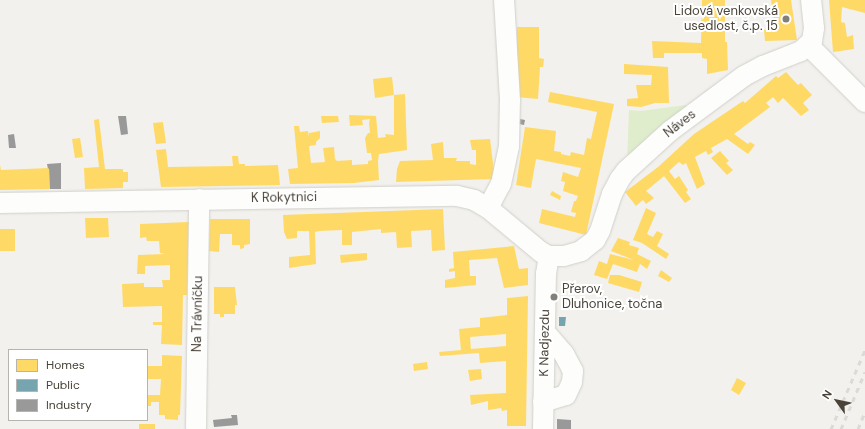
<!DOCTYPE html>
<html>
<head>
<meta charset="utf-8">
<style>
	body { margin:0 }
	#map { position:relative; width:865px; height:429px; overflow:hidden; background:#f2f1ed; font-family:"DM Sans",sans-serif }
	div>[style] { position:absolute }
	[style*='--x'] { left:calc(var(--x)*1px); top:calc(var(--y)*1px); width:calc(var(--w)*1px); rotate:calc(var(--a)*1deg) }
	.green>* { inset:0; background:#dfedcd }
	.homes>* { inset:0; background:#ffd966 }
	.public>* { inset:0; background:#76a5af }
	.industry>* { inset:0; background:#999 }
	.roads { filter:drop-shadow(0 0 1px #d0cfca) drop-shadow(0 0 1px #d0cfca) }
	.minor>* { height:20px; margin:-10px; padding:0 10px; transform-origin:10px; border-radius:10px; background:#fdfdfc }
	.rail>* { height:3px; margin-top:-1.5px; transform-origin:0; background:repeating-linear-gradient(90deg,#dadad9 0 5px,transparent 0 10px) }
	.dots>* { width:11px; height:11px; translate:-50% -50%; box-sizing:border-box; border:2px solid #fff; border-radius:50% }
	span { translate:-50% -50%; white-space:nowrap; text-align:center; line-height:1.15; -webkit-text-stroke:4px #fff; paint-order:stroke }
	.poi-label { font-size:13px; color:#494338 }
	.right { translate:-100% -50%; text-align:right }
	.left { translate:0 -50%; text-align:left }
	.street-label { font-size:13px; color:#494338 }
	.legend { position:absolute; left:8px; top:349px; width:140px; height:72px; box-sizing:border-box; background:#fff; border:1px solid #b6b4af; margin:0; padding:5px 7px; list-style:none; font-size:12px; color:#494338 }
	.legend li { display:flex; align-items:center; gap:8px; height:20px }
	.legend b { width:20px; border:1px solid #b6b4af }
	.north { position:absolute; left:817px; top:381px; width:40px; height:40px; -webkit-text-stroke:3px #fff; paint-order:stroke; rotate:303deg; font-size:11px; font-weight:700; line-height:16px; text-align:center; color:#494338 }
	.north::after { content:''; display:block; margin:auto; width:14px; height:18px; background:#494338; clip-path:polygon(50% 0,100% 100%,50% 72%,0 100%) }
</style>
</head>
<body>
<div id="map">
	<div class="green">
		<i style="clip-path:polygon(686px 105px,685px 108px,627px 162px,629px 110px,641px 111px)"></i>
	</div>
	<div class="homes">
		<i style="clip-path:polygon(702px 0,725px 0,725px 42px,727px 42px,728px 70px,707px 74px,707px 59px,702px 58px,702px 53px,664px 53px,664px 58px,653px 58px,652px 41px,701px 43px)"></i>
		<i style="clip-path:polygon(771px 0,791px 0,797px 40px,765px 41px,764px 30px,775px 29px)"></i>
		<i style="clip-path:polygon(829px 0,865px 0,865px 13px,842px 7px,841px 22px,845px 23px,847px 37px,853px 35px,854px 49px,833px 52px)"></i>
		<i style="clip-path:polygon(517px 27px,539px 27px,539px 58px,544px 59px,543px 67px,540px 67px,538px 99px,516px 97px)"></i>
		<i style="clip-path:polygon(624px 64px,668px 67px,669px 103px,655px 103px,641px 107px,627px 106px,627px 99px,638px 98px,636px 85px,651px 85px,652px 75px,624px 74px)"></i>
		<i style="clip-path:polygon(786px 72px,798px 85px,801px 83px,812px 95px,803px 103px,809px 110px,801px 116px,783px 98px,778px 103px,773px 97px,766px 103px,770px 107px,734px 134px,748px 144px,750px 142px,755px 145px,748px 154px,727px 139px,711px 148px,713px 152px,708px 155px,706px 151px,695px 157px,705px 184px,697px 189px,686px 163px,683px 165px,679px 162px,669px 171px,675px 179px,679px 176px,688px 190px,686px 192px,691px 199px,685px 203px,664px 176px,646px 191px,654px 198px,646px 204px,643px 200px,636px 206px,625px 192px,658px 167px,694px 134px,743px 101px,745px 103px,776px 76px,778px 78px)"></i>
		<i style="clip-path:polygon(392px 77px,394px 95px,405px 94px,407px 150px,379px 154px,378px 161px,379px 180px,354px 183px,290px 184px,288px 169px,298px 168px,294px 126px,299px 126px,300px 132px,308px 131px,309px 137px,309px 133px,320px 131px,320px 138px,316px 142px,316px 145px,309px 146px,311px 163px,325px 162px,323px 148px,334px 147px,335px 159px,337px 161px,352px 160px,352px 165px,368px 164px,368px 161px,372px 160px,371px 153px,367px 153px,365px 138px,368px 133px,370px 133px,369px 123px,370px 119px,362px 120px,363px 125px,350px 126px,349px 115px,376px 116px,378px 138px,386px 137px,385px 134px,394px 135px,394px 95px,375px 98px,373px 79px)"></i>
		<i style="clip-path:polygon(550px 92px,614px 104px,586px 235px,539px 223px,542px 209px,575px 217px,576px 213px,571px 212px,574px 201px,576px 201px,578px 196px,563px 191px,565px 182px,561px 181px,563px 172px,578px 177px,581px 168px,536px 159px,531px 188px,516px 185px,525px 127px,556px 131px,554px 151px,561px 152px,561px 154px,570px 156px,571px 152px,584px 155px,587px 138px,591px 139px,597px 112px,548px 102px)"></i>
		<i style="clip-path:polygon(321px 116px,338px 116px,339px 122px,322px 123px)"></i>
		<i style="clip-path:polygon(99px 119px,105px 169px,123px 169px,123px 172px,128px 172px,128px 182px,123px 182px,123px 188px,85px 189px,84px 168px,99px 167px,94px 120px)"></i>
		<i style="clip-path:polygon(163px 122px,166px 143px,156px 144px,153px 123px)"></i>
		<i style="clip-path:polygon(80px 138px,83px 157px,75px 158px,72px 139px)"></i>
		<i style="clip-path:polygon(490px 139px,495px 179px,396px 182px,397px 169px,400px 161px,433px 160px,431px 144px,443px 142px,444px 158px,457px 158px,456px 161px,470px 161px,470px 164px,476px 165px,476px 150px,472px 150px,470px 140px)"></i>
		<i style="clip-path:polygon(166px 149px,168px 167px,233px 166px,232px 156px,238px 156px,239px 164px,245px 164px,245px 166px,278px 165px,280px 185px,161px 187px,156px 150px)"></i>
		<i style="clip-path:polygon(720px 151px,729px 161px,726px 163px,733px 170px,727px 175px,711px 158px)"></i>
		<i style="clip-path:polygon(0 165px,1px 170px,49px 168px,50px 189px,0 190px)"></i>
		<i style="clip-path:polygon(552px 191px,561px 196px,560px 200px,550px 195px)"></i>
		<i style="clip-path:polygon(646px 208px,656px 213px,647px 234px,653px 237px,657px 231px,663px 234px,657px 246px,669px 254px,666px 259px,642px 243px,633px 240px)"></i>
		<i style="clip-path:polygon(443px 209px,445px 250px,432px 251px,431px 230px,411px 231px,412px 247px,397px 248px,396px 232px,381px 233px,381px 229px,352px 232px,352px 245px,342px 245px,342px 230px,319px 231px,315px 232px,316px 264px,289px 268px,289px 257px,310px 255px,309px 231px,297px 231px,297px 238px,287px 239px,284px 232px,283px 215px)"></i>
		<i style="clip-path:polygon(85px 218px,108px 218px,109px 237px,86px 238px)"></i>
		<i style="clip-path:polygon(210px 219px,250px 219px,250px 244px,244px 245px,244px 248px,240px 249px,240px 245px,232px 245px,232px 234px,220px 234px,219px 252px,209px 251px)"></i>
		<i style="clip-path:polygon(189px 222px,187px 295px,183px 295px,182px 345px,161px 344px,162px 325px,153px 325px,153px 322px,162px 322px,162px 306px,123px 307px,122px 284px,144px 283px,144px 287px,163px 287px,162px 280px,170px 280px,170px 265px,145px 266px,145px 274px,137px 274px,138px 255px,165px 254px,160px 253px,159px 241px,147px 241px,146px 237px,140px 238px,140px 224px)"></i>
		<i style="clip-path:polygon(0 229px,15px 229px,15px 251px,0 251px)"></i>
		<i style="clip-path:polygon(618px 238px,630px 242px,629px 245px,639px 248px,637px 254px,651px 261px,647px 269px,640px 264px,637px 272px,613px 264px,607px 279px,594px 275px,599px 261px,607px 264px,610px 254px,634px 260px,611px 251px)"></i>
		<i style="clip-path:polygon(514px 246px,519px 269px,528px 268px,528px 285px,504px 288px,497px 258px,469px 260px,470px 276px,476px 276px,476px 285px,445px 288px,445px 280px,455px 278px,455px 271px,449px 272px,449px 269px,454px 268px,453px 252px)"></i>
		<i style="clip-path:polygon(367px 253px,367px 260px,341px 263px,340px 255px)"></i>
		<i style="clip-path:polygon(661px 270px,672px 278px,669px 282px,658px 276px)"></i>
		<i style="clip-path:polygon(610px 275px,619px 275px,642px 282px,639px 292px,608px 283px)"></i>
		<i style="clip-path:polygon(214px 287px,235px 287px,237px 305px,235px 305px,235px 314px,224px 314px,224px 317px,220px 317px,220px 314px,214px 314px)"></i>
		<i style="clip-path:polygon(evenodd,528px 296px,526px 426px,507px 426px,507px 410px,502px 411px,501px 408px,488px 410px,488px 401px,471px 405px,470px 395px,506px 393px,506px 361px,480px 363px,479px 353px,440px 356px,439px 352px,461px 350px,459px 329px,480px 327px,480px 318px,507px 315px,507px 298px,528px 296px,506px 334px,506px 346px,471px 349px,470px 337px,506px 334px)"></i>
		<i style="clip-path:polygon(162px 355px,182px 356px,180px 415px,178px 415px,178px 420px,165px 419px,165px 415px,159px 415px,159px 402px,151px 402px,151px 406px,147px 406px,147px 395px,160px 395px,161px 379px,147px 379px,147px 366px,162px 366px)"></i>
		<i style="clip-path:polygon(427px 362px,428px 369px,414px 371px,413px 364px)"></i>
		<i style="clip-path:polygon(481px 369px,482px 379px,470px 381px,468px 370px)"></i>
		<i style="clip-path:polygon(737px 378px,746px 383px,739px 395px,731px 390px)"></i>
		<i style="clip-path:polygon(139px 424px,155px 424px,155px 429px,139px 429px)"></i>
	</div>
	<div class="public">
		<i style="clip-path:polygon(559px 317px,566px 317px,565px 326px,559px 326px)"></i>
	</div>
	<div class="industry">
		<i style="clip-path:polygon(118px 116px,126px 116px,128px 134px,121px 135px)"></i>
		<i style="clip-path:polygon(520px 119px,525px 120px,524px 125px,519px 124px)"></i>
		<i style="clip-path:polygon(14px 134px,16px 148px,9px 148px,8px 135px)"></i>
		<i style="clip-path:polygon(61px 163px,61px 189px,50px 189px,49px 168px,48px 169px,47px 164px)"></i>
		<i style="clip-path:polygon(231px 415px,237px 415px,238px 425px,214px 427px,213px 420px,232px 418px)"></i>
		<i style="clip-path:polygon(557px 419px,571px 420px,571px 429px,557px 429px)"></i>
	</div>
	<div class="roads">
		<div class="minor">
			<i style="--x:808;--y:45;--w:81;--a:45"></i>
			<i style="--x:0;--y:203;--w:457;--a:-0.9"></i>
			<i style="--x:457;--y:196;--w:17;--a:13"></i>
			<i style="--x:474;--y:200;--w:16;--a:30"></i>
			<i style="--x:488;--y:208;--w:69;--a:39.7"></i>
			<i style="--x:541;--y:252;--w:9;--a:27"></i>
			<i style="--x:549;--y:256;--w:15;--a:0"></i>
			<i style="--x:564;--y:256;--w:18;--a:-16"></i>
			<i style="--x:581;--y:251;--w:18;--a:-38"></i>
			<i style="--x:595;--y:240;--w:10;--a:-61"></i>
			<i style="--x:600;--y:231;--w:39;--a:-72"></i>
			<i style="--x:612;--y:194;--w:17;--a:-62"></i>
			<i style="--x:620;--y:179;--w:10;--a:-53"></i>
			<i style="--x:626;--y:171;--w:59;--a:-42.3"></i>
			<i style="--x:670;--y:131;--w:92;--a:-36.6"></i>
			<i style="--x:744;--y:76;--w:21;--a:-28"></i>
			<i style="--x:763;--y:66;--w:41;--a:-21.5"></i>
			<i style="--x:801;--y:51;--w:9;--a:-41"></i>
			<i style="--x:808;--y:45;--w:6;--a:-45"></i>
			<i style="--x:812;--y:41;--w:13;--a:-81"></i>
			<i style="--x:814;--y:28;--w:28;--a:-96"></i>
			<i style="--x:488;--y:208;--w:27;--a:-62"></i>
			<i style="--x:501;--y:184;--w:39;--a:-78"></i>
			<i style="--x:509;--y:146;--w:46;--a:-88.8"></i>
			<i style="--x:510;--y:100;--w:100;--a:-93.4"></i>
			<i style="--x:543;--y:402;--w:24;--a:-17"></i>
			<i style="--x:566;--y:395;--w:14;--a:-65"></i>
			<i style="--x:572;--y:382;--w:11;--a:-85"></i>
			<i style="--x:573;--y:371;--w:19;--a:-118"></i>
			<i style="--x:564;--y:354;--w:29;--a:-131"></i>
			<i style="--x:196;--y:428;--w:229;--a:-89.2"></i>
			<i style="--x:543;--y:429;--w:155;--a:-88.9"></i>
			<i style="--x:546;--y:274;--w:18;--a:-81"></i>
		</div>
	</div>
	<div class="rail">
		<i style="--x:831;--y:429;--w:86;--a:-66.7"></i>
		<i style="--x:841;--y:429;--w:62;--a:-67.2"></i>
		<i style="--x:858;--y:429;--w:18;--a:-68"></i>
	</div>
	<div class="dots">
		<i style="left:786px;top:19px;background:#848077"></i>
		<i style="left:554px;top:297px;background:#848077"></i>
	</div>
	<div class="poi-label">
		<span class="right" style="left:778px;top:19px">Lidová venkovská<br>usedlost, č.p. 15</span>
		<span class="left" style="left:562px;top:297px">Přerov,<br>Dluhonice, točna</span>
	</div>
	<div class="street-label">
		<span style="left:680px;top:124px;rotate:-38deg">Náves</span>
		<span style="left:284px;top:198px;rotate:-1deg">K Rokytnici</span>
		<span style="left:198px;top:314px;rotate:-89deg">Na Trávníčku</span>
		<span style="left:545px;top:343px;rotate:-89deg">K Nadjezdu</span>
	</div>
	<ul class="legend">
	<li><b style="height:11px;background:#ffd966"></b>Homes</li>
	<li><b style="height:11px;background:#76a5af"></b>Public</li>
	<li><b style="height:11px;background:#999"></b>Industry</li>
	</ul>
	<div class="north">N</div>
</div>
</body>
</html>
